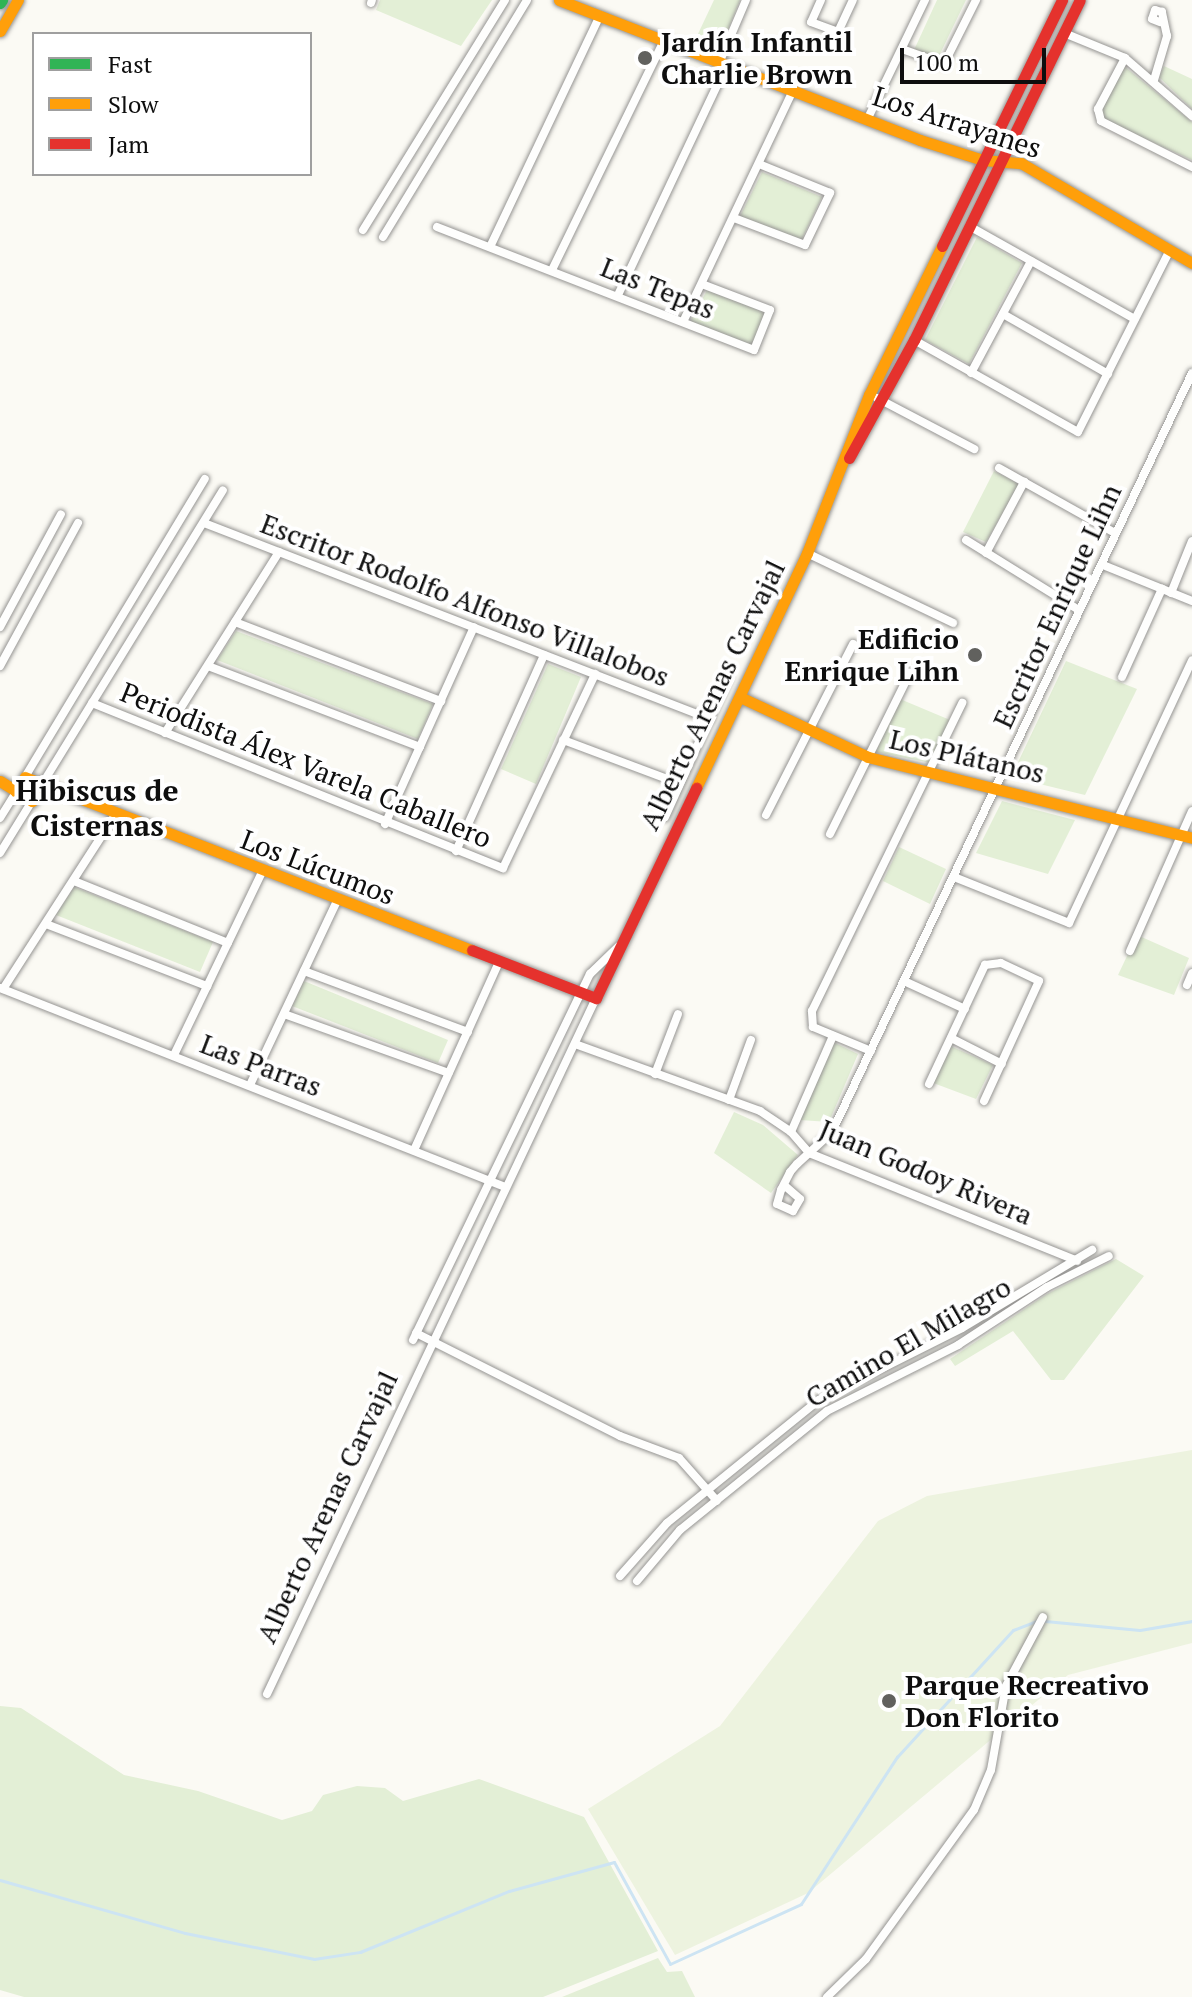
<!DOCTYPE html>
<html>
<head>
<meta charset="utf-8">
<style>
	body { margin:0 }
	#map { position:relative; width:1192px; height:1997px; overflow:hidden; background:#fbfaf4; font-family:"PT Serif",serif }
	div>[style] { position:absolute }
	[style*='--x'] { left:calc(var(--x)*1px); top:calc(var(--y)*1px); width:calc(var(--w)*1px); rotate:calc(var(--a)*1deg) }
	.green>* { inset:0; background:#e3efd6 }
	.pitch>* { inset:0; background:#edf3df }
	.stream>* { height:3px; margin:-1.5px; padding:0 1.5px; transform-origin:1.5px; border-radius:1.5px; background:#cde4f3 }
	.roads { filter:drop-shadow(0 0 2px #959492) drop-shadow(0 0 2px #959492) }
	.street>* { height:8px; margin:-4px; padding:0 4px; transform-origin:4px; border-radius:4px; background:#fefefd }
	.fast>* { height:11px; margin:-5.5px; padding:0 5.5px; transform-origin:5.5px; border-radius:5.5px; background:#30b455 }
	.slow>* { height:11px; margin:-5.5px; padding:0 5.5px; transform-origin:5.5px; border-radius:5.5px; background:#ff9f0a }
	.jam>* { height:11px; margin:-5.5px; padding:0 5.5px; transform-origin:5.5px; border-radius:5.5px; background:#e5322d }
	.dots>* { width:22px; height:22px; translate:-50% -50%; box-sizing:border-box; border:4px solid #fff; border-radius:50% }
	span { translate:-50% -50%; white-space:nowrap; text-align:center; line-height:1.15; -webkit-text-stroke:8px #fff; paint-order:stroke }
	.poi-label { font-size:28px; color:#0e0e0e; font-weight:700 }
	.left { translate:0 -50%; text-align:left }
	.right { translate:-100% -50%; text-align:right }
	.street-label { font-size:28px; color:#0e0e0e }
	.neighbourhood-label { font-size:30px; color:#0e0e0e; font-weight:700 }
	.legend { position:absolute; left:32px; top:32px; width:280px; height:144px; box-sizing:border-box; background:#fff; border:2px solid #9f9f9f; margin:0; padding:10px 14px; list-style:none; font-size:24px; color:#0e0e0e }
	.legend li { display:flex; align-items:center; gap:16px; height:40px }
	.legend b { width:40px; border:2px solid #9f9f9f }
	.scale { position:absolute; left:900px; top:48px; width:146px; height:36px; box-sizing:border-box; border:4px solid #0e0e0e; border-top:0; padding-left:10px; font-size:24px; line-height:28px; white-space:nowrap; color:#0e0e0e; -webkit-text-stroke:6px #fff; paint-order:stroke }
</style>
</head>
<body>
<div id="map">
	<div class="green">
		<i style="clip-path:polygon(380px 0,492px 0,461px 46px,376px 10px)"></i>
		<i style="clip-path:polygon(714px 0,740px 0,722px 45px,697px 36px)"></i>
		<i style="clip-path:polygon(937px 0,966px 0,938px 58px,914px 50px)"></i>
		<i style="clip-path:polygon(1124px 66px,1192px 122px,1192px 160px,1104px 120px,1101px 111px)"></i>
		<i style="clip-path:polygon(1164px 66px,1192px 79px,1192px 109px,1159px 77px)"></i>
		<i style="clip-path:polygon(762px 172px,822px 197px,800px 243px,739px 218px)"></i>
		<i style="clip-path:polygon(977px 237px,1022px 263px,969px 364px,925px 340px)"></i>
		<i style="clip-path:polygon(707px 290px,766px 313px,751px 349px,688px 326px)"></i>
		<i style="clip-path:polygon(994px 471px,1019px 484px,986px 542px,963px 532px)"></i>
		<i style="clip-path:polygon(236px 631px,433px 704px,418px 739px,217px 660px)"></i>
		<i style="clip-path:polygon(1066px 661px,1137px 689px,1085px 795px,1011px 777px)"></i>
		<i style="clip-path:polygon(548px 664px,581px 677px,536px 784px,501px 769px)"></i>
		<i style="clip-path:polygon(900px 699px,950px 720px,931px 763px,876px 752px)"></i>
		<i style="clip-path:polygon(1002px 801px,1075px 820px,1048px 874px,976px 853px)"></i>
		<i style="clip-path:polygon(899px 847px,946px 869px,930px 904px,883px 881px)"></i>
		<i style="clip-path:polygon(74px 887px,213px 942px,200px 972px,56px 915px)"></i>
		<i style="clip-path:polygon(1137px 935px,1189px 958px,1174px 995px,1118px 975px)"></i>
		<i style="clip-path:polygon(304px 981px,448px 1040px,438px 1063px,292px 1006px)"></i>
		<i style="clip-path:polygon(833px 1042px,858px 1054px,829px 1122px,800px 1120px)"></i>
		<i style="clip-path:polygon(946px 1044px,993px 1065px,976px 1099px,928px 1081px)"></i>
		<i style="clip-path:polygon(734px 1112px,763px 1125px,798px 1155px,771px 1193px,714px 1153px)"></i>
		<i style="clip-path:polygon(1116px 1259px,1144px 1276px,1064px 1380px,1051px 1380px,1013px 1331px,955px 1366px,950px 1359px,1047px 1294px)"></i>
		<i style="clip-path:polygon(0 1706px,21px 1708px,124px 1775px,198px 1791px,282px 1820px,312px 1811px,323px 1795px,357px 1786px,385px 1788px,403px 1801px,479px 1779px,584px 1817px,658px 1951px,543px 1997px,24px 1997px,0 1990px)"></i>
		<i style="clip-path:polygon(658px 1958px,667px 1972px,682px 1971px,695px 1997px,562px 1997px)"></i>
	</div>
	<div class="pitch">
		<i style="clip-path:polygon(1192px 1450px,1192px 1643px,1068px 1675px,808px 1893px,675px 1955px,588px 1809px,720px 1726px,878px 1521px,927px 1496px)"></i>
	</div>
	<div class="stream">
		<i style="--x:1045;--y:1621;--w:95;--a:5.4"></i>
		<i style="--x:1140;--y:1630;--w:53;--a:-9.8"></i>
		<i style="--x:0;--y:1880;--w:192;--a:16"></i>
		<i style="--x:185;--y:1933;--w:132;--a:11.4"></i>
		<i style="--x:314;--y:1959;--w:47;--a:-8.7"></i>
		<i style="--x:360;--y:1952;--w:161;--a:-22.3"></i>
		<i style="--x:509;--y:1891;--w:109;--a:-15.4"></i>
		<i style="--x:614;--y:1862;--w:116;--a:61.2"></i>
		<i style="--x:670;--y:1964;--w:144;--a:-24.6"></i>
		<i style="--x:801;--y:1904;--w:176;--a:-56.9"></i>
		<i style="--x:897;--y:1757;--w:172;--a:-47.6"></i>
		<i style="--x:1013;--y:1630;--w:26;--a:-21"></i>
	</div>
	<div class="roads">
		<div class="street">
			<i style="--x:821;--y:0;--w:24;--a:114"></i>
			<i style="--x:811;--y:22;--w:29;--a:20"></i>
			<i style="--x:838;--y:32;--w:35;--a:-65"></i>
			<i style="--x:371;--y:3;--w:3;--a:-72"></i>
			<i style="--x:1064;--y:33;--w:66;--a:22.3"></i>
			<i style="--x:1125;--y:58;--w:89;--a:40.9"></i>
			<i style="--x:902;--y:49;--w:45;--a:19.7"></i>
			<i style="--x:944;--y:64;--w:72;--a:-63.4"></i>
			<i style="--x:1125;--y:58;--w:58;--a:117.9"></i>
			<i style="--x:1098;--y:109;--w:12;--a:76"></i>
			<i style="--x:1101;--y:121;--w:102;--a:26.8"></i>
			<i style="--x:720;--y:61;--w:66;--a:-66.9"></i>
			<i style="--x:1154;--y:80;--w:46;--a:-73.5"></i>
			<i style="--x:1167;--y:36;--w:25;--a:-102"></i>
			<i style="--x:1162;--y:12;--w:7;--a:-164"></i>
			<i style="--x:1155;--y:10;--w:9;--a:108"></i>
			<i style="--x:1152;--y:19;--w:9;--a:21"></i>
			<i style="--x:868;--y:118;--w:131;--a:-64.2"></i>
			<i style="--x:734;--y:218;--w:76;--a:20.8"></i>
			<i style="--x:805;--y:245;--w:58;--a:-64.3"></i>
			<i style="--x:830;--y:193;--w:77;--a:-157.8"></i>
			<i style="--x:969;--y:226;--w:190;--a:29.3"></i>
			<i style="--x:437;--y:227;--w:340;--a:21.2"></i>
			<i style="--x:754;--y:350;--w:43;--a:-68.2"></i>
			<i style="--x:770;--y:310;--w:73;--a:-159.1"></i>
			<i style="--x:363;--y:230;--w:270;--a:-58.3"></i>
			<i style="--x:383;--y:237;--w:277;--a:-58.7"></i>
			<i style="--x:490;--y:247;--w:257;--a:-64.6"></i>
			<i style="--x:552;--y:270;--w:256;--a:-64"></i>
			<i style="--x:618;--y:295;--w:255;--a:-64.7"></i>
			<i style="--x:1003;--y:314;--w:121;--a:29.7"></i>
			<i style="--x:683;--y:322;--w:257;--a:-64.6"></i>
			<i style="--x:914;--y:340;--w:188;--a:29.3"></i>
			<i style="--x:1078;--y:432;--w:204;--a:-63.2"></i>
			<i style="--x:971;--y:373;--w:127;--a:-61.8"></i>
			<i style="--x:877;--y:398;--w:110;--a:27.7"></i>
			<i style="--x:999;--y:468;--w:133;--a:29.3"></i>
			<i style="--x:204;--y:523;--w:543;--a:21.17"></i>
			<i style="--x:966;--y:540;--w:133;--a:31.8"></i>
			<i style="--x:807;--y:553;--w:162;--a:25.6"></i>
			<i style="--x:986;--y:553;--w:81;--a:-61.8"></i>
			<i style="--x:1103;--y:565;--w:96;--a:22"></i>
			<i style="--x:1171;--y:593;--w:56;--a:-68"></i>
			<i style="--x:235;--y:622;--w:221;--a:21"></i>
			<i style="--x:0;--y:627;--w:128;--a:-61.6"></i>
			<i style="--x:0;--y:666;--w:163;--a:-61.4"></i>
			<i style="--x:208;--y:666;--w:227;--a:20.9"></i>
			<i style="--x:1122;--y:677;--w:97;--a:-65.6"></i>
			<i style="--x:92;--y:703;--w:443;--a:21.9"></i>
			<i style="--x:503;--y:868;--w:215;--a:-64.6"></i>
			<i style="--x:165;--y:733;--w:214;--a:-57.8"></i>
			<i style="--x:563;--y:740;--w:123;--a:20.5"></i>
			<i style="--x:25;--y:777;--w:348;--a:-58.9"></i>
			<i style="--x:41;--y:786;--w:347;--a:-58.4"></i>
			<i style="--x:766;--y:815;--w:192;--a:-63"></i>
			<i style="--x:665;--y:817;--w:153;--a:-65.6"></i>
			<i style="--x:0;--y:818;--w:31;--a:-58"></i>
			<i style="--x:385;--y:824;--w:216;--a:-65.7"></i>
			<i style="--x:830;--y:834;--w:180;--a:-63.6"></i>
			<i style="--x:456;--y:851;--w:215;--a:-65.8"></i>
			<i style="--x:0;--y:853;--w:61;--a:-58.4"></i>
			<i style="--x:954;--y:877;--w:124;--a:21.8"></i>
			<i style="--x:1069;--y:923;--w:290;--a:-64.9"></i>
			<i style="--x:74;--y:881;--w:166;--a:21.9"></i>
			<i style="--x:46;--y:924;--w:173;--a:21.1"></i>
			<i style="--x:1130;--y:951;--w:153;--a:-66.1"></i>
			<i style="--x:304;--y:971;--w:175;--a:20.4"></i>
			<i style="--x:904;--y:981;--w:67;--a:24.7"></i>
			<i style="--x:1187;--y:985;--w:13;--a:-67"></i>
			<i style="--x:0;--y:988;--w:543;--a:21.51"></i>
			<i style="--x:3;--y:989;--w:207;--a:-57.2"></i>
			<i style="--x:284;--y:1014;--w:175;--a:19.7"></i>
			<i style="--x:951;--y:1038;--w:57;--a:27"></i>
			<i style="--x:575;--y:1044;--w:197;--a:19.9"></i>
			<i style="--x:760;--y:1111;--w:37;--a:34"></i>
			<i style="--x:791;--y:1132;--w:28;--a:49"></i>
			<i style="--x:809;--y:1153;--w:289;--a:21.9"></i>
			<i style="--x:871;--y:1051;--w:63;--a:-157.5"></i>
			<i style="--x:813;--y:1027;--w:16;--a:-94"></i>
			<i style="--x:812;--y:1011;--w:343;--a:-64"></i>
			<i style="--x:174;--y:1055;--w:205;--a:-64.3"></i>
			<i style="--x:655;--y:1074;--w:64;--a:-69"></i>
			<i style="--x:929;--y:1084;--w:132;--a:-64.8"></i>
			<i style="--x:985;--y:965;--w:16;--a:-7"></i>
			<i style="--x:1001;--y:963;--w:42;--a:25.3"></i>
			<i style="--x:1039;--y:981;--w:132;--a:114.6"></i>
			<i style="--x:250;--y:1085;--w:204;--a:-64.7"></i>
			<i style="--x:729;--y:1100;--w:64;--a:-69.9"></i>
			<i style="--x:791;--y:1132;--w:105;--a:-66.4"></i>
			<i style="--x:415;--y:1148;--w:204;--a:-65.7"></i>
			<i style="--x:784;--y:1185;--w:21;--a:41"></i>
			<i style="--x:800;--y:1199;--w:14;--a:120"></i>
			<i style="--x:793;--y:1211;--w:17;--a:-156"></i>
			<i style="--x:777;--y:1204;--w:15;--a:-74"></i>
			<i style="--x:781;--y:1190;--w:20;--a:-63"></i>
			<i style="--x:790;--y:1172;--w:11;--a:-49"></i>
			<i style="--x:797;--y:1164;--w:47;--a:-42.4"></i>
			<i style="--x:832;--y:1132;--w:840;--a:-64.62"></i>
			<i style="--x:416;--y:1333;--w:229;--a:26.8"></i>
			<i style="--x:620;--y:1436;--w:63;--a:20.4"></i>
			<i style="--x:679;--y:1458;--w:57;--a:48.5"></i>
			<i style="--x:413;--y:1340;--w:407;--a:-64.2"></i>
			<i style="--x:590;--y:974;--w:40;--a:-44"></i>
			<i style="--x:620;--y:1576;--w:71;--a:-48.4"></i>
			<i style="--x:667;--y:1523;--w:196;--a:-39"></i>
			<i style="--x:819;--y:1400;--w:160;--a:-26.7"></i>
			<i style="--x:962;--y:1328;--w:152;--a:-31"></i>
			<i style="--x:637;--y:1581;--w:67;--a:-49.9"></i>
			<i style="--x:680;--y:1530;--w:189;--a:-39"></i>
			<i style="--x:827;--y:1411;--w:147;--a:-26.7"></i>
			<i style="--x:958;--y:1345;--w:106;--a:-33.1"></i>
			<i style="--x:1047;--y:1287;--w:69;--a:-26.6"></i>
			<i style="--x:267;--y:1694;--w:770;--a:-64.7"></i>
			<i style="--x:827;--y:1997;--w:54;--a:-44.3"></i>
			<i style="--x:866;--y:1959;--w:184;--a:-54.1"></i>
			<i style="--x:974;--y:1810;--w:43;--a:-67"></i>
			<i style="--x:991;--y:1770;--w:85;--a:-79.9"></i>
			<i style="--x:1006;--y:1686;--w:78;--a:-61.8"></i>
		</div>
		<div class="fast">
			<i style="--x:0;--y:3;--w:4;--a:-56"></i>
		</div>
		<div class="slow">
			<i style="--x:559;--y:0;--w:387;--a:21.2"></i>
			<i style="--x:920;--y:140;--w:66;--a:17.6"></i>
			<i style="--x:983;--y:160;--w:38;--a:5"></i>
			<i style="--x:1021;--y:163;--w:198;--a:30.3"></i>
			<i style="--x:0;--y:31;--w:36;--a:-60"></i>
			<i style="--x:740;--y:697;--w:141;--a:25.1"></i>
			<i style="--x:868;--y:757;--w:334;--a:14"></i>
			<i style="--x:0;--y:781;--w:38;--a:32"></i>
			<i style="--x:32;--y:801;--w:17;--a:-59"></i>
			<i style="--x:696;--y:788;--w:260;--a:-64.7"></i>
			<i style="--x:807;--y:553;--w:170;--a:-68.6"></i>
			<i style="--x:869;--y:395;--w:166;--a:-63.9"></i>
			<i style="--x:16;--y:792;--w:17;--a:-59"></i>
			<i style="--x:25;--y:777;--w:479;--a:21.2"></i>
		</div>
		<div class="jam">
			<i style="--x:942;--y:246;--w:274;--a:-64"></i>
			<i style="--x:849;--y:458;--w:135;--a:-61.2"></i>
			<i style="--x:914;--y:340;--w:378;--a:-64"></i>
			<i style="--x:472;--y:950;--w:133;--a:21.2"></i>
			<i style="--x:596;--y:998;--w:233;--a:-64.5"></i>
		</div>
	</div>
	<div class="dots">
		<i style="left:645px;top:58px;background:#61615e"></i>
		<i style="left:975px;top:655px;background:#61615e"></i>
		<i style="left:889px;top:1701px;background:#61615e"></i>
	</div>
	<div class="poi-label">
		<span class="left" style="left:661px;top:58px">Jardín Infantil<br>Charlie Brown</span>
		<span class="right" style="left:959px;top:655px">Edificio<br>Enrique Lihn</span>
		<span class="left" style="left:905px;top:1701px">Parque Recreativo<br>Don Florito</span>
	</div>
	<div class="street-label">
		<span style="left:957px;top:122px;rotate:18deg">Los Arrayanes</span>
		<span style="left:658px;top:288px;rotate:22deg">Las Tepas</span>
		<span style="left:465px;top:600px;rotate:21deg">Escritor Rodolfo Alfonso Villalobos</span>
		<span style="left:1057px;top:606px;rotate:-65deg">Escritor Enrique Lihn</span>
		<span style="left:712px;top:695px;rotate:-64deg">Alberto Arenas Carvajal</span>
		<span style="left:967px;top:756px;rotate:13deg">Los Plátanos</span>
		<span style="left:306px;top:765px;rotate:22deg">Periodista Álex Varela Caballero</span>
		<span style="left:318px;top:867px;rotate:21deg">Los Lúcumos</span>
		<span style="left:261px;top:1065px;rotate:21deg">Las Parras</span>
		<span style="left:926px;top:1172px;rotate:23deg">Juan Godoy Rivera</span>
		<span style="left:908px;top:1342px;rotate:-30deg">Camino El Milagro</span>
		<span style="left:327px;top:1507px;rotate:-65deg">Alberto Arenas Carvajal</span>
	</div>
	<div class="neighbourhood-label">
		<span style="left:97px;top:807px">Hibiscus de<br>Cisternas</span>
	</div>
	<ul class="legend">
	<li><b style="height:10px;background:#30b455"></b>Fast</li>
	<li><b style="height:10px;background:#ff9f0a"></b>Slow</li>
	<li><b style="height:10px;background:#e5322d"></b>Jam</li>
	</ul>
	<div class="scale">100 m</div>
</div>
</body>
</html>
